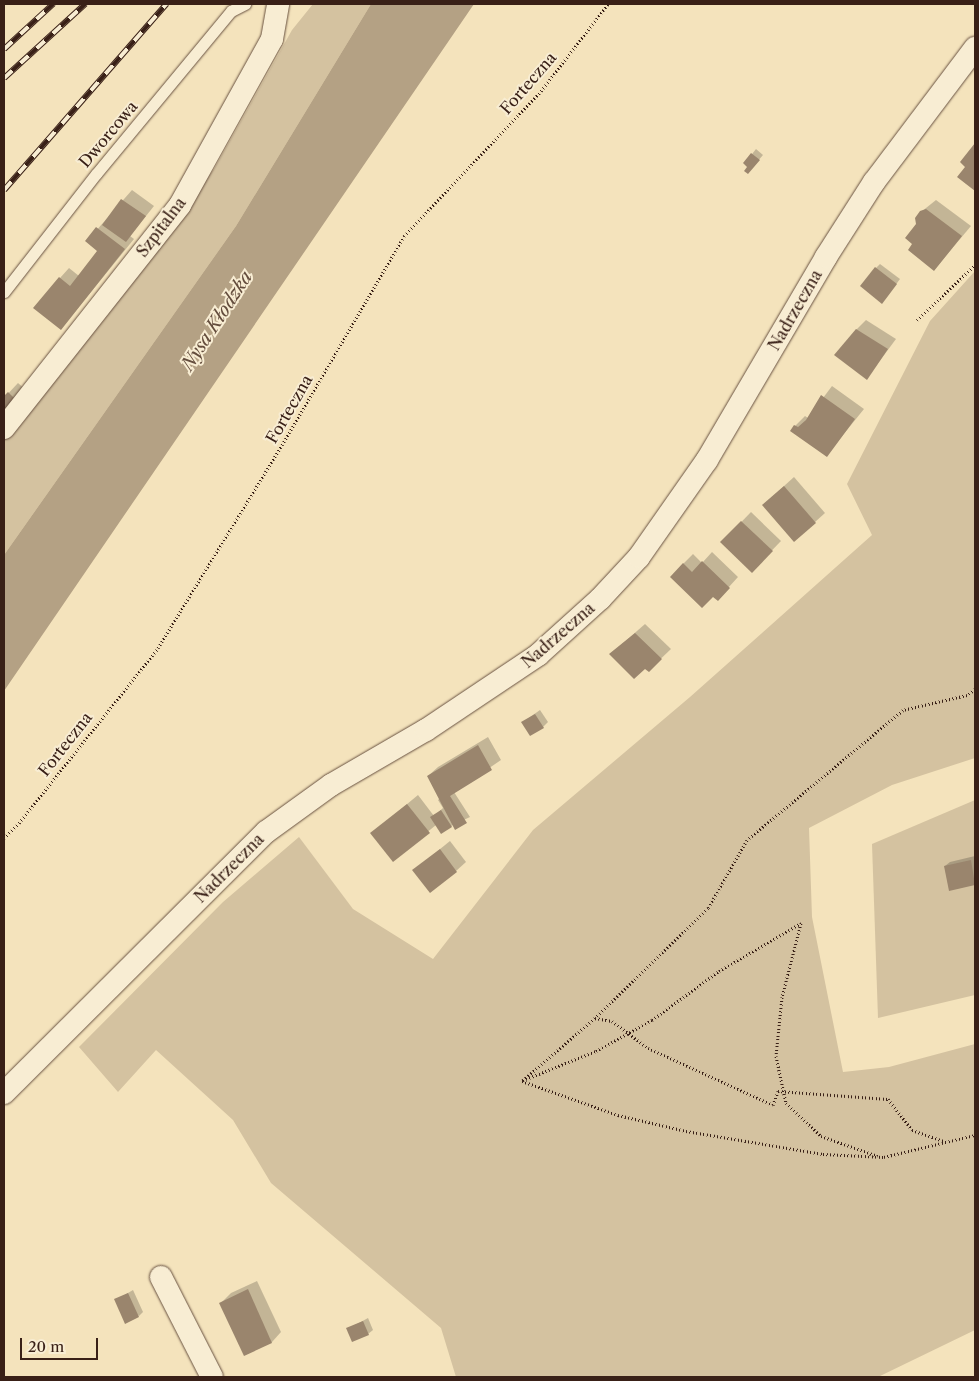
<!DOCTYPE html>
<html>
<head>
<meta charset="utf-8">
<style>
	body { margin:0 }
	#map { position:relative; width:979px; height:1381px; overflow:hidden; background:#f4e3bc; font-family:"Libre Caslon Text",serif }
	div>[style] { position:absolute }
	[style*='--x'] { left:calc(var(--x)*1px); top:calc(var(--y)*1px); width:calc(var(--w)*1px); rotate:calc(var(--a)*1deg) }
	.green>* { inset:0; background:#d4c2a0 }
	.water>* { inset:0; background:#b4a184 }
	.shadow>* { inset:0; background:#0003 }
	.building>* { inset:0; background:#9a856d }
	.path>* { height:3px; margin-top:-1.5px; transform-origin:0; background:repeating-linear-gradient(90deg,#392017 0 1px,transparent 0 3.5px) }
	.roads { filter:drop-shadow(0 0 1px #685140) drop-shadow(0 0 1px #685140) }
	.service>* { height:11px; margin:-5.5px; padding:0 5.5px; transform-origin:5.5px; border-radius:5.5px; background:#f8edd3 }
	.minor>* { height:22px; margin:-11px; padding:0 11px; transform-origin:11px; border-radius:11px; background:#f8edd3 }
	.rail>* { height:5.5px; margin-top:-2.75px; transform-origin:0; background:repeating-linear-gradient(90deg,#f8edd3 0 11px,#392017 0 22px); box-sizing:border-box; border-block:1px solid #392017 }
	span { translate:-50% -50%; white-space:nowrap; text-align:center; line-height:1.15; -webkit-text-stroke:4px #f8edd3; paint-order:stroke }
	.street-label { font-size:16px; color:#392017 }
	.water-label { font-size:18px; color:#644d3d; font-style:italic }
	.frame { position:absolute; inset:0; border:5px solid #392017; pointer-events:none }
	.scale { position:absolute; left:20px; top:1338px; width:78px; height:22px; box-sizing:border-box; border:2px solid #392017; border-top:0; padding-left:6px; font-size:15px; line-height:18px; white-space:nowrap; color:#392017; -webkit-text-stroke:4px #f8edd3; paint-order:stroke }
</style>
</head>
<body>
<div id="map">
	<div class="green">
		<i style="clip-path:polygon(313px 4px,371px 4px,236px 226px,4px 555px,4px 436px,158px 244px,214px 169px,292px 30px)"></i>
		<i style="clip-path:polygon(975px 271px,975px 758px,892px 785px,809px 828px,812px 917px,843px 1072px,889px 1067px,975px 1044px,975px 1330px,878px 1377px,456px 1377px,441px 1328px,271px 1183px,233px 1120px,156px 1050px,118px 1092px,79px 1047px,223px 902px,299px 837px,353px 909px,433px 959px,533px 830px,690px 697px,872px 535px,847px 484px,930px 321px)"></i>
		<i style="clip-path:polygon(975px 800px,975px 995px,878px 1018px,872px 844px)"></i>
	</div>
	<div class="water">
		<i style="clip-path:polygon(371px 4px,474px 4px,4px 691px,4px 555px,236px 226px)"></i>
	</div>
	<div class="shadow">
		<i style="clip-path:polygon(756px 149px,763px 155px,752px 168px,745px 163px)"></i>
		<i style="clip-path:polygon(132px 190px,154px 206px,130px 236px,134px 239px,61px 329px,60px 278px,69px 268px,79px 276px,99px 250px,87px 241px)"></i>
		<i style="clip-path:polygon(936px 200px,971px 226px,934px 270px,917px 224px,921px 212px)"></i>
		<i style="clip-path:polygon(880px 264px,900px 279px,886px 298px,876px 268px)"></i>
		<i style="clip-path:polygon(866px 320px,896px 339px,867px 378px,856px 330px)"></i>
		<i style="clip-path:polygon(18px 383px,26px 390px,4px 416px,4px 398px)"></i>
		<i style="clip-path:polygon(832px 386px,864px 409px,826px 456px,795px 426px,805px 416px,808px 418px)"></i>
		<i style="clip-path:polygon(794px 477px,825px 513px,794px 541px,763px 505px)"></i>
		<i style="clip-path:polygon(751px 512px,781px 541px,752px 571px,722px 542px)"></i>
		<i style="clip-path:polygon(712px 552px,738px 577px,718px 599px,683px 564px,693px 554px,702px 563px)"></i>
		<i style="clip-path:polygon(645px 624px,671px 649px,649px 670px,621px 645px)"></i>
		<i style="clip-path:polygon(540px 710px,548px 722px,543px 727px,523px 722px)"></i>
		<i style="clip-path:polygon(488px 737px,501px 760px,454px 792px,470px 817px,451px 826px,436px 825px,393px 860px,372px 833px,418px 795px,434px 816px,443px 808px,438px 800px,441px 797px,428px 776px,438px 767px)"></i>
		<i style="clip-path:polygon(450px 841px,466px 862px,456px 871px,414px 870px)"></i>
		<i style="clip-path:polygon(975px 856px,975px 884px,950px 889px,945px 866px,950px 862px)"></i>
		<i style="clip-path:polygon(257px 1281px,281px 1332px,272px 1342px,245px 1355px,221px 1303px,231px 1293px)"></i>
		<i style="clip-path:polygon(133px 1290px,143px 1312px,139px 1316px,116px 1300px)"></i>
		<i style="clip-path:polygon(368px 1318px,373px 1330px,368px 1334px,348px 1329px)"></i>
	</div>
	<div class="building">
		<i style="clip-path:polygon(975px 143px,975px 191px,957px 177px,965px 167px,960px 162px)"></i>
		<i style="clip-path:polygon(751px 153px,760px 160px,748px 174px,744px 171px,747px 167px,743px 163px)"></i>
		<i style="clip-path:polygon(121px 199px,146px 216px,126px 242px,102px 225px)"></i>
		<i style="clip-path:polygon(926px 209px,962px 236px,934px 271px,908px 250px,912px 244px,905px 238px,916px 224px,915px 218px,920px 211px)"></i>
		<i style="clip-path:polygon(96px 227px,125px 249px,61px 330px,33px 308px,59px 277px,70px 286px,97px 251px,85px 241px)"></i>
		<i style="clip-path:polygon(875px 267px,897px 284px,882px 304px,860px 286px)"></i>
		<i style="clip-path:polygon(856px 329px,888px 349px,867px 380px,834px 355px)"></i>
		<i style="clip-path:polygon(8px 392px,17px 401px,4px 416px,4px 396px)"></i>
		<i style="clip-path:polygon(821px 395px,855px 419px,827px 457px,790px 431px,794px 425px,798px 427px,806px 420px)"></i>
		<i style="clip-path:polygon(784px 486px,816px 523px,794px 542px,762px 505px)"></i>
		<i style="clip-path:polygon(741px 521px,773px 551px,752px 573px,720px 542px)"></i>
		<i style="clip-path:polygon(702px 561px,730px 588px,718px 601px,713px 597px,702px 608px,670px 577px,683px 563px,692px 572px)"></i>
		<i style="clip-path:polygon(635px 633px,662px 659px,649px 672px,645px 669px,634px 679px,609px 654px)"></i>
		<i style="clip-path:polygon(535px 714px,544px 728px,530px 736px,521px 722px)"></i>
		<i style="clip-path:polygon(478px 745px,492px 770px,450px 796px,467px 823px,455px 830px,427px 776px)"></i>
		<i style="clip-path:polygon(407px 804px,430px 833px,393px 862px,370px 833px)"></i>
		<i style="clip-path:polygon(441px 810px,452px 827px,441px 834px,430px 817px)"></i>
		<i style="clip-path:polygon(440px 849px,457px 872px,430px 893px,412px 870px)"></i>
		<i style="clip-path:polygon(971px 860px,975px 885px,949px 891px,944px 866px)"></i>
		<i style="clip-path:polygon(248px 1289px,272px 1343px,244px 1356px,219px 1303px)"></i>
		<i style="clip-path:polygon(128px 1293px,139px 1317px,125px 1324px,114px 1299px)"></i>
		<i style="clip-path:polygon(363px 1321px,369px 1335px,352px 1342px,346px 1328px)"></i>
	</div>
	<div class="path">
		<i style="--x:917;--y:320;--w:80;--a:-43.5"></i>
		<i style="--x:975;--y:689;--w:10;--a:143"></i>
		<i style="--x:967;--y:695;--w:66;--a:166.8"></i>
		<i style="--x:903;--y:710;--w:203;--a:140.2"></i>
		<i style="--x:747;--y:840;--w:78;--a:119.8"></i>
		<i style="--x:708;--y:908;--w:158;--a:135.8"></i>
		<i style="--x:595;--y:1018;--w:96;--a:139.2"></i>
		<i style="--x:522;--y:1081;--w:102;--a:19.5"></i>
		<i style="--x:618;--y:1115;--w:70;--a:13.2"></i>
		<i style="--x:686;--y:1131;--w:139;--a:9.5"></i>
		<i style="--x:823;--y:1154;--w:61;--a:2.8"></i>
		<i style="--x:884;--y:1157;--w:94;--a:-13.6"></i>
		<i style="--x:4;--y:838;--w:21;--a:-45"></i>
		<i style="--x:19;--y:823;--w:223;--a:-51.5"></i>
		<i style="--x:158;--y:648;--w:238;--a:-58.6"></i>
		<i style="--x:282;--y:445;--w:242;--a:-59.7"></i>
		<i style="--x:404;--y:236;--w:199;--a:-46.6"></i>
		<i style="--x:541;--y:91;--w:110;--a:-52.4"></i>
		<i style="--x:595;--y:1018;--w:17;--a:10"></i>
		<i style="--x:612;--y:1021;--w:45;--a:36.9"></i>
		<i style="--x:648;--y:1048;--w:137;--a:24.5"></i>
		<i style="--x:773;--y:1105;--w:15;--a:-70"></i>
		<i style="--x:778;--y:1091;--w:110;--a:4.2"></i>
		<i style="--x:888;--y:1099;--w:39;--a:52"></i>
		<i style="--x:912;--y:1130;--w:37;--a:19"></i>
		<i style="--x:526;--y:1079;--w:75;--a:-21.8"></i>
		<i style="--x:596;--y:1051;--w:64;--a:-29"></i>
		<i style="--x:652;--y:1020;--w:83;--a:-36.2"></i>
		<i style="--x:719;--y:971;--w:95;--a:-30.3"></i>
		<i style="--x:801;--y:923;--w:76;--a:104.4"></i>
		<i style="--x:782;--y:997;--w:59;--a:95.8"></i>
		<i style="--x:776;--y:1056;--w:48;--a:78"></i>
		<i style="--x:786;--y:1103;--w:48;--a:43.3"></i>
		<i style="--x:821;--y:1136;--w:60;--a:19.3"></i>
	</div>
	<div class="roads">
		<div class="service">
			<i style="--x:4;--y:292;--w:150;--a:-52.1"></i>
			<i style="--x:96;--y:174;--w:212;--a:-50.4"></i>
			<i style="--x:231;--y:11;--w:16;--a:-27"></i>
		</div>
		<div class="minor">
			<i style="--x:4;--y:428;--w:284;--a:-51.7"></i>
			<i style="--x:180;--y:205;--w:190;--a:-61"></i>
			<i style="--x:272;--y:39;--w:36;--a:-80"></i>
			<i style="--x:4;--y:1093;--w:370;--a:-44.9"></i>
			<i style="--x:266;--y:832;--w:80;--a:-35.9"></i>
			<i style="--x:331;--y:785;--w:110;--a:-30.1"></i>
			<i style="--x:426;--y:730;--w:135;--a:-33.8"></i>
			<i style="--x:538;--y:655;--w:84;--a:-42.1"></i>
			<i style="--x:600;--y:599;--w:57;--a:-47.1"></i>
			<i style="--x:639;--y:557;--w:118;--a:-55"></i>
			<i style="--x:707;--y:460;--w:235;--a:-59.6"></i>
			<i style="--x:826;--y:257;--w:89;--a:-57.4"></i>
			<i style="--x:874;--y:182;--w:168;--a:-53"></i>
			<i style="--x:161;--y:1277;--w:112;--a:63"></i>
		</div>
	</div>
	<div class="rail">
		<i style="--x:4;--y:49;--w:67;--a:-42.6"></i>
		<i style="--x:4;--y:78;--w:110;--a:-42.4"></i>
		<i style="--x:4;--y:190;--w:247;--a:-48.9"></i>
	</div>
	<div class="street-label">
		<span style="left:528px;top:83px;rotate:-49deg">Forteczna</span>
		<span style="left:108px;top:134px;rotate:-50deg">Dworcowa</span>
		<span style="left:161px;top:227px;rotate:-53deg">Szpitalna</span>
		<span style="left:795px;top:310px;rotate:-60deg">Nadrzeczna</span>
		<span style="left:289px;top:409px;rotate:-60deg">Forteczna</span>
		<span style="left:558px;top:635px;rotate:-41deg">Nadrzeczna</span>
		<span style="left:65px;top:744px;rotate:-52deg">Forteczna</span>
		<span style="left:229px;top:868px;rotate:-45deg">Nadrzeczna</span>
	</div>
	<div class="water-label">
		<span style="left:217px;top:321px;rotate:-57deg">Nysa Kłodzka</span>
	</div>
	<div class="frame"></div>
	<div class="scale">20 m</div>
</div>
</body>
</html>
